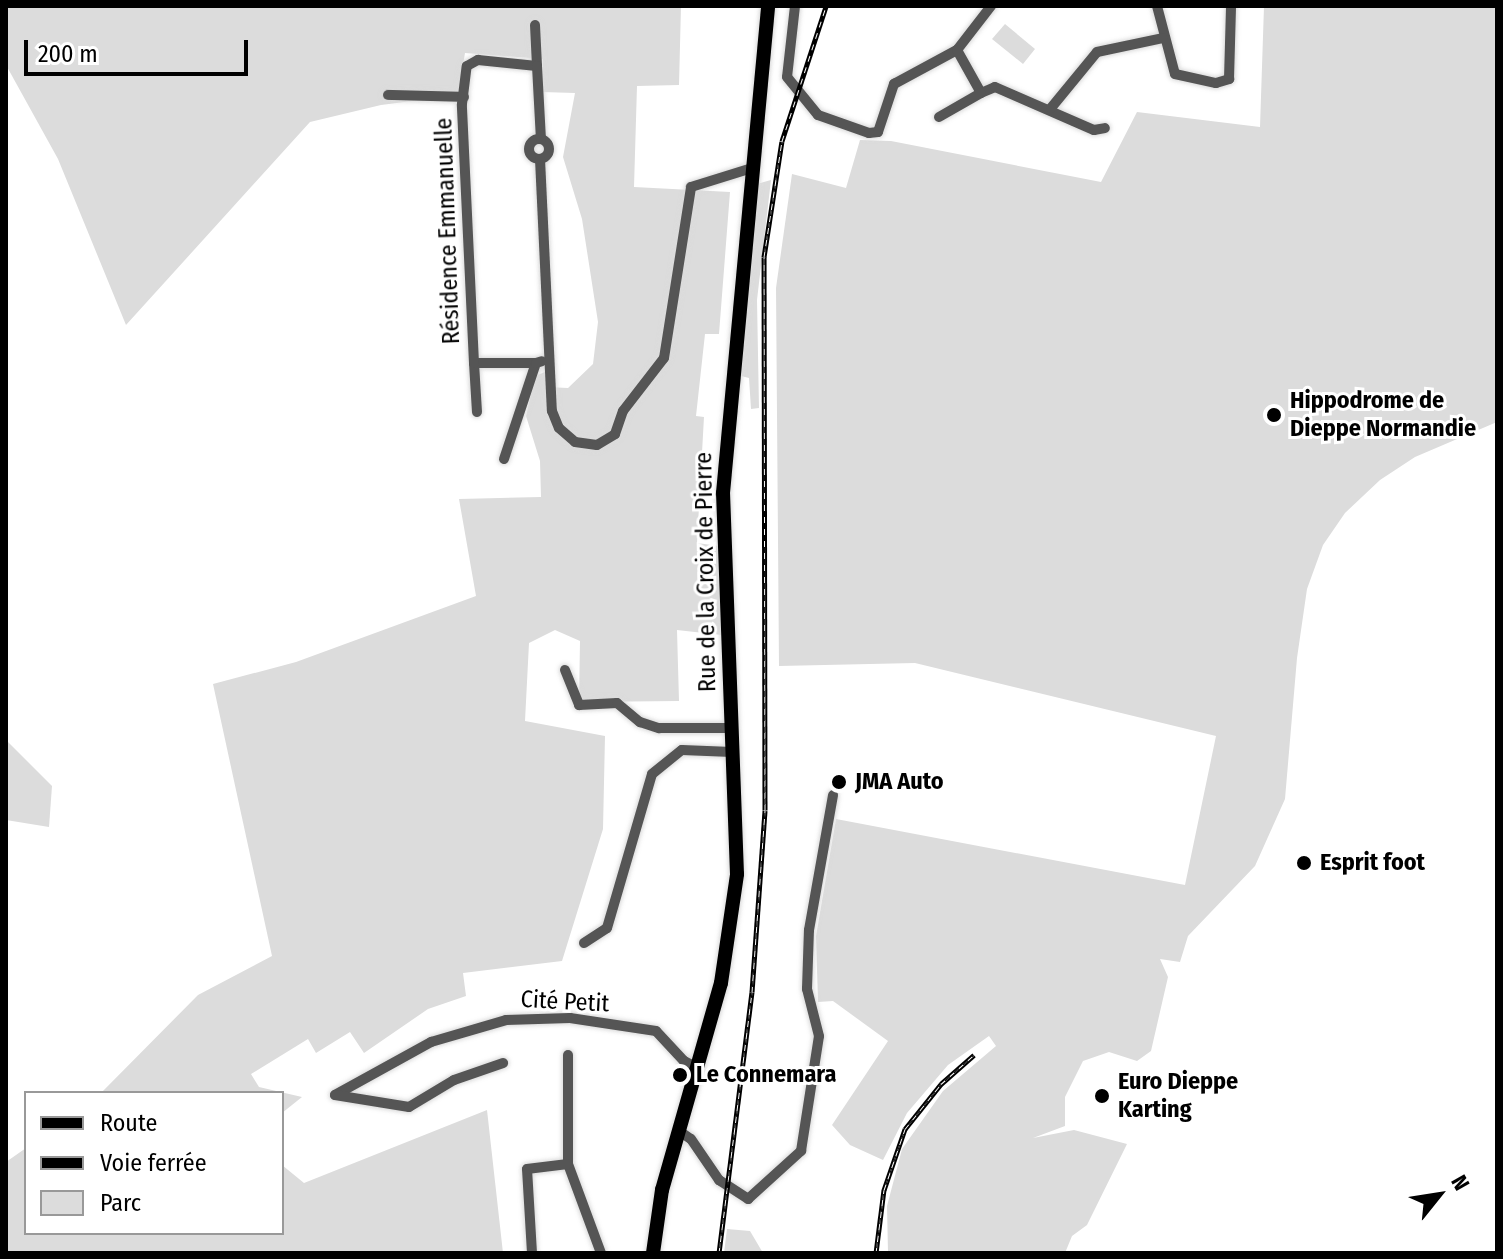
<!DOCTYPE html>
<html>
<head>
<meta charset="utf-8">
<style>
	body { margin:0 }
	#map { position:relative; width:1503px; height:1259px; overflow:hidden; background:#fff; font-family:"Fira Sans Condensed",sans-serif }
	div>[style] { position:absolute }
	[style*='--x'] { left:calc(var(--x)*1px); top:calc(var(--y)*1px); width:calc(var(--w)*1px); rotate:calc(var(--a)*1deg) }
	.green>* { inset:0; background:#dcdcdc }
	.roads { filter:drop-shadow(0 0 2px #dbdbdb) drop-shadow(0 0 2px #dbdbdb) }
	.minor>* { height:10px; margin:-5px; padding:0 5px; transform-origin:5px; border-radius:5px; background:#555 }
	.minor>.ring { margin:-5px; padding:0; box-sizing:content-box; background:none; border:10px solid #555; border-radius:50% }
	.major>* { height:14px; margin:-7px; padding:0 7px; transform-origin:7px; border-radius:7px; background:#000 }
	.rail>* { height:5px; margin-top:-2.5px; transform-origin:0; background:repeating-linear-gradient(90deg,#fff 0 6px,#000 0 12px); box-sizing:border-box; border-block:2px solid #000 }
	.dots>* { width:22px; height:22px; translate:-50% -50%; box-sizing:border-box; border:4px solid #fff; border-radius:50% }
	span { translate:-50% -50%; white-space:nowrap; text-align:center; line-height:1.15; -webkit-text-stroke:6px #fff; paint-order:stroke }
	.street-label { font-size:24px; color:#000 }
	.poi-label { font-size:24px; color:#000; font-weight:700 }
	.left { translate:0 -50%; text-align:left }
	.frame { position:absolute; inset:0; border:8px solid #000; pointer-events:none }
	.legend { position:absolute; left:24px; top:1091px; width:260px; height:144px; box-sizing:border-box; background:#fff; border:2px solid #999; margin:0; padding:10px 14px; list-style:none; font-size:24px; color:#000 }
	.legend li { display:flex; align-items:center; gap:16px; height:40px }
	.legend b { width:40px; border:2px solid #999 }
	.north { position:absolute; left:1399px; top:1155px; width:80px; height:80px; -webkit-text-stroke:6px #fff; paint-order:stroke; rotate:60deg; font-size:22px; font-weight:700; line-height:32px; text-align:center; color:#000 }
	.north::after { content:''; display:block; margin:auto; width:28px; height:36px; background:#000; clip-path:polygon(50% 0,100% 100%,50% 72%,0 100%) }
	.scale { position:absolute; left:24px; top:40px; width:224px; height:36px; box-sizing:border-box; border:4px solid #000; border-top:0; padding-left:10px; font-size:24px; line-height:28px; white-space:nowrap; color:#000; -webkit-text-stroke:6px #fff; paint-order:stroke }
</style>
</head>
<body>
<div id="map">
	<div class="green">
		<i style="clip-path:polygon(6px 6px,681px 6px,679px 85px,637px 86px,634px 187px,730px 192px,719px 334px,705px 334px,696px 416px,704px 417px,697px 543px,719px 546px,722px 635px,677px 630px,679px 701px,579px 702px,580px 641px,555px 630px,529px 643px,525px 721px,605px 736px,603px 829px,562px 961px,463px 973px,466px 996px,428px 1009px,364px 1053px,350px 1032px,316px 1053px,308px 1039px,251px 1074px,259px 1087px,302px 1097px,282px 1113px,282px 1093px,101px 1093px,198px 995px,272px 956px,213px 684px,296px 662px,476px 596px,459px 499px,541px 497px,540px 461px,526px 416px,535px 376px,545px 372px,546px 387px,568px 388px,593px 364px,598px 322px,582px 219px,563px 157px,575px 93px,542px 92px,543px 59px,465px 53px,458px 95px,381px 105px,310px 122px,126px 325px,58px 159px,6px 65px)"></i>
		<i style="clip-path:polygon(1264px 6px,1497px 6px,1497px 422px,1415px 457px,1380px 480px,1345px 513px,1323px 545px,1307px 589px,1297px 658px,1285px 799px,1255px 866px,1188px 936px,1180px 962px,1160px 959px,1168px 977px,1151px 1051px,1137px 1061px,1109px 1052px,1083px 1061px,1065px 1097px,1065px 1126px,1033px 1138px,1074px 1130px,1127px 1144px,1087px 1225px,1072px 1236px,1065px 1253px,888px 1253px,887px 1206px,902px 1149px,943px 1091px,996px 1046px,989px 1036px,948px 1065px,907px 1113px,883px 1160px,850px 1145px,832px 1125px,888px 1041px,833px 1001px,818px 1002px,816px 936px,836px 819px,1185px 885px,1216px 736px,915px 663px,779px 666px,776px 288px,792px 174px,846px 188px,860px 140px,891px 141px,1101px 182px,1137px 112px,1260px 127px)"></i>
		<i style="clip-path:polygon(1005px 24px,1035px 49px,1023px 64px,992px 39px)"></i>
		<i style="clip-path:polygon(771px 180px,757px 300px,759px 408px,751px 409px,749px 378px,741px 376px,749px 255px,757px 184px)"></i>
		<i style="clip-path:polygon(6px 740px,52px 786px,49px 827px,6px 820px)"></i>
		<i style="clip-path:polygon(487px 1110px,503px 1253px,6px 1253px,6px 1162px,26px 1148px,26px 1233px,282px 1233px,282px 1165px,304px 1183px)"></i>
		<i style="clip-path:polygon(727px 1229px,750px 1231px,763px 1253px,724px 1253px)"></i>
	</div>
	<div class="roads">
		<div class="minor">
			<i style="--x:795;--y:6;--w:71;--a:96.4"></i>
			<i style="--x:787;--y:77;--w:49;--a:50.8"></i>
			<i style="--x:818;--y:115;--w:54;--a:19.4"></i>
			<i style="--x:869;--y:133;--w:9;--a:-6"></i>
			<i style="--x:878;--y:132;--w:51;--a:-71.6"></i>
			<i style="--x:894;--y:84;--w:72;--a:-28.4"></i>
			<i style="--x:957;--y:50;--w:56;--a:-52.3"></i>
			<i style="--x:1157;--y:6;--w:70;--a:75.2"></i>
			<i style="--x:1175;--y:74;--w:42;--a:12.4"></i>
			<i style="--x:1216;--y:83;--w:14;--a:-17"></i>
			<i style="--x:1229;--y:79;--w:73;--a:-88.4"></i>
			<i style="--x:535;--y:25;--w:41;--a:87.2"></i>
			<i style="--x:957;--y:50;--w:49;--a:60.8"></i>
			<i style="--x:981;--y:93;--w:15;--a:-23"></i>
			<i style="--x:995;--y:87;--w:108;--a:23.5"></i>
			<i style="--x:1094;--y:130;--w:11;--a:-10"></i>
			<i style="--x:388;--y:95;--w:76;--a:1.5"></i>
			<i style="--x:1051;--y:108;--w:72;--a:-50.6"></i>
			<i style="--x:1097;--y:52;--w:67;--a:-12"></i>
			<i style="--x:939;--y:117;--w:48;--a:-29.7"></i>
			<i class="ring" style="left:529px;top:139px;width:10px;height:10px"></i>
			<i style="--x:540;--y:159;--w:252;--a:87.3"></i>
			<i style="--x:552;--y:411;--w:18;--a:68"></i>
			<i style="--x:559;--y:428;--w:21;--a:41"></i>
			<i style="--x:575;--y:442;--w:22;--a:8"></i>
			<i style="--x:597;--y:445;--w:21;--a:-31"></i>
			<i style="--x:615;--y:434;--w:24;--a:-71"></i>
			<i style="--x:623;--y:411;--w:67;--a:-52.3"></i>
			<i style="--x:664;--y:358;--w:173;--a:-81"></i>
			<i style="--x:691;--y:187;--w:64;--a:-17.3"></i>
			<i style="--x:474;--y:363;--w:49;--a:86.5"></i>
			<i style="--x:536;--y:363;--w:62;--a:180"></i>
			<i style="--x:474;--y:363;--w:259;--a:-92.7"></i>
			<i style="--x:462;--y:104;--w:38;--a:-83"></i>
			<i style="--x:467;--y:66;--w:13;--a:-29"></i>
			<i style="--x:478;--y:60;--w:59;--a:5.8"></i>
			<i style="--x:537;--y:66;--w:73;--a:86.9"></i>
			<i style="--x:504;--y:459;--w:101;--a:-71.6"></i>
			<i style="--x:536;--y:363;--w:6;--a:-18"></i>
			<i style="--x:565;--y:670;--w:38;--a:68"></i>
			<i style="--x:579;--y:705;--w:38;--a:-3"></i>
			<i style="--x:617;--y:703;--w:30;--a:40"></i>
			<i style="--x:640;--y:722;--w:20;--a:18"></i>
			<i style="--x:659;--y:728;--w:72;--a:0"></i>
			<i style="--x:584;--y:943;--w:27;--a:-33"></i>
			<i style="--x:607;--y:928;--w:160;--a:-73.7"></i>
			<i style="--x:652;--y:774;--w:38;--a:-39"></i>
			<i style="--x:682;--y:750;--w:50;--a:2.3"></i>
			<i style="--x:568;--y:1055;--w:109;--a:90"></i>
			<i style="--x:568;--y:1164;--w:95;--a:69.7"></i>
			<i style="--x:335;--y:1095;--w:110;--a:-28.9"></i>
			<i style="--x:431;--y:1042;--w:78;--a:-16.3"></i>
			<i style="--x:506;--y:1020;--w:64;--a:-1.8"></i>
			<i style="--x:570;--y:1018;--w:87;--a:8.6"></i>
			<i style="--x:656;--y:1031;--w:41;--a:47"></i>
			<i style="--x:684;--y:1061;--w:16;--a:27"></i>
			<i style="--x:335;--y:1095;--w:75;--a:9.2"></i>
			<i style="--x:409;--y:1107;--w:52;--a:-31"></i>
			<i style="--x:454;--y:1080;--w:52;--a:-19.1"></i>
			<i style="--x:679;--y:1131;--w:14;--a:34"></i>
			<i style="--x:691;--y:1139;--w:50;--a:55.7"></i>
			<i style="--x:719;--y:1180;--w:35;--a:33"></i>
			<i style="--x:748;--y:1199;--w:72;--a:-42.2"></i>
			<i style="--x:801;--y:1151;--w:116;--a:-81.1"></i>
			<i style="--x:819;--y:1036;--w:49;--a:-104.3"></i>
			<i style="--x:807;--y:989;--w:59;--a:-88.1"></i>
			<i style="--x:809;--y:930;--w:137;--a:-79.9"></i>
			<i style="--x:532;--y:1253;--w:84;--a:-93.4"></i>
			<i style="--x:527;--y:1169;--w:41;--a:-7"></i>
		</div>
		<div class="major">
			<i style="--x:653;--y:1253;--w:64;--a:-81.9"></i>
			<i style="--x:662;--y:1190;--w:215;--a:-74.1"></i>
			<i style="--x:721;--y:983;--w:110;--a:-81.6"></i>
			<i style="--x:737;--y:874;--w:381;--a:-92.1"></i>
			<i style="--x:723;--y:493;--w:489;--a:-84.7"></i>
		</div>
	</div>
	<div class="rail">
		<i style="--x:719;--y:1253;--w:263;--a:-82.8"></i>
		<i style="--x:752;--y:992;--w:182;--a:-85.9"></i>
		<i style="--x:765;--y:810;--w:553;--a:-90.1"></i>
		<i style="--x:764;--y:257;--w:117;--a:-81.2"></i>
		<i style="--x:782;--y:141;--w:142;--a:-71.9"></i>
		<i style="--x:876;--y:1253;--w:64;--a:-82.8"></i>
		<i style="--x:884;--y:1190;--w:65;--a:-71"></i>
		<i style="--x:905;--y:1129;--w:58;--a:-51.3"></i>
		<i style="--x:941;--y:1084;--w:44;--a:-41.3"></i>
	</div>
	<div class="dots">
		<i style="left:1274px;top:415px;background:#000"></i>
		<i style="left:839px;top:782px;background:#000"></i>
		<i style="left:1304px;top:863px;background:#000"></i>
		<i style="left:680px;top:1075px;background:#000"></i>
		<i style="left:1102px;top:1096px;background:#000"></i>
	</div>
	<div class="street-label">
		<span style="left:448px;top:231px;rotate:-92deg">Résidence Emmanuelle</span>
		<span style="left:706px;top:572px;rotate:-91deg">Rue de la Croix de Pierre</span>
		<span style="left:565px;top:1002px;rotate:3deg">Cité Petit</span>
	</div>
	<div class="poi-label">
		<span class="left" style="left:1290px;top:415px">Hippodrome de<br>Dieppe Normandie</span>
		<span class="left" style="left:855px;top:782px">JMA Auto</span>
		<span class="left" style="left:1320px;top:863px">Esprit foot</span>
		<span class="left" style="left:696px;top:1075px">Le Connemara</span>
		<span class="left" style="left:1118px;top:1096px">Euro Dieppe<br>Karting</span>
	</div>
	<div class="frame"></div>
	<ul class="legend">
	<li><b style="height:10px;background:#000"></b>Route</li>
	<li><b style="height:10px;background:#000"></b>Voie ferrée</li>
	<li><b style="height:22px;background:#dcdcdc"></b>Parc</li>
	</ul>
	<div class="north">N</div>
	<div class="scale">200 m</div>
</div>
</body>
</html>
